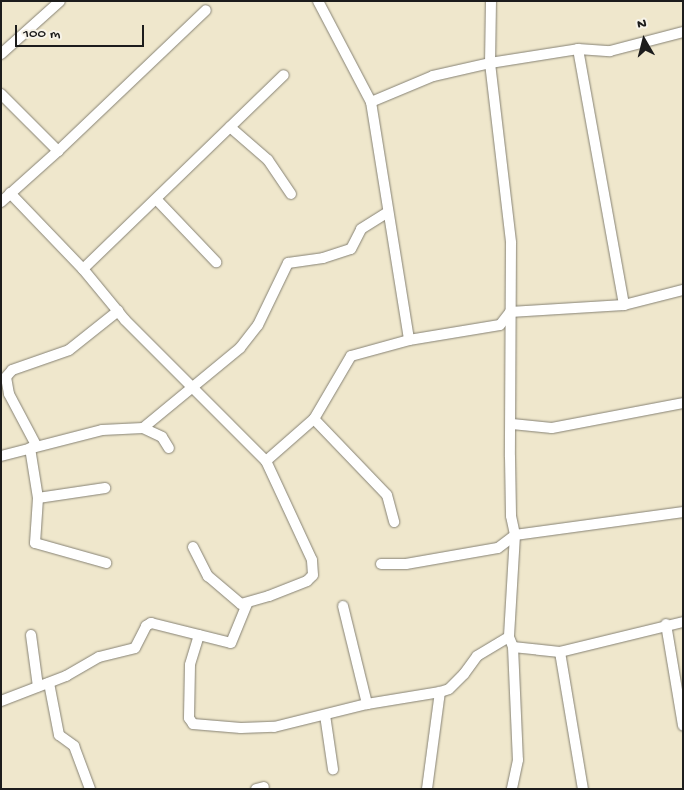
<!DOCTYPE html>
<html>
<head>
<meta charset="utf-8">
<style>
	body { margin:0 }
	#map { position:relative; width:684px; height:790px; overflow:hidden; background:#efe7cc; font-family:"Gochi Hand",sans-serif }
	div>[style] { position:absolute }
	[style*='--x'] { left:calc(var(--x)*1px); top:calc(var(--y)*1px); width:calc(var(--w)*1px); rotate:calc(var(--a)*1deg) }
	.roads { filter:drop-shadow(0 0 1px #868274) drop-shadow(0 0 1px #868274) }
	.minor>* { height:10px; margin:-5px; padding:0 5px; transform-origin:5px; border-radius:5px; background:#fff }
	span { translate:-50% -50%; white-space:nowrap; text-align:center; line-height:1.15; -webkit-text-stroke:4px #f7f3e8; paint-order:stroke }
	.frame { position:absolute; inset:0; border:2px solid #1c1c1c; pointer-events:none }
	.north { position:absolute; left:619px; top:15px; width:50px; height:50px; -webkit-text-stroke:4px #f7f3e8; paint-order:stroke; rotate:352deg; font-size:14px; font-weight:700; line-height:20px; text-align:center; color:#1c1c1c }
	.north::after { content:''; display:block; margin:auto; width:18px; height:22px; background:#1c1c1c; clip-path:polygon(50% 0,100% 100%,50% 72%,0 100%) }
	.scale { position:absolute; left:15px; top:25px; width:129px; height:22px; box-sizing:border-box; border:2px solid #1c1c1c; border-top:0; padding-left:6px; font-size:15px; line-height:18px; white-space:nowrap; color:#1c1c1c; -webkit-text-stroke:4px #f7f3e8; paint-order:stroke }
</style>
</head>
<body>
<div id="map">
	<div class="roads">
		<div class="minor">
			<i style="--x:318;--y:1;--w:114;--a:62.3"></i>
			<i style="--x:371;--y:102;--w:241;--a:80.9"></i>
			<i style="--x:491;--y:1;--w:62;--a:90.9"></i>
			<i style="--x:490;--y:63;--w:181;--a:83.3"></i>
			<i style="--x:511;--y:243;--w:214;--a:90.3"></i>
			<i style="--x:510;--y:457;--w:59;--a:89"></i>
			<i style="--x:511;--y:516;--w:19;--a:78"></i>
			<i style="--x:515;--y:535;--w:102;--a:93.4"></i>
			<i style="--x:509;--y:637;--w:11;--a:68"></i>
			<i style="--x:513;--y:647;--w:113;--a:87.5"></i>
			<i style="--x:518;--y:760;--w:30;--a:102"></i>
			<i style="--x:578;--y:49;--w:260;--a:79.8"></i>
			<i style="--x:1;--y:54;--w:79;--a:-41.9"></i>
			<i style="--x:1;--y:94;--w:81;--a:45"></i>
			<i style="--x:58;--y:151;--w:204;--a:-43.6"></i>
			<i style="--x:371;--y:102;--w:67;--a:-22.8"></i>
			<i style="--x:433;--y:76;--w:58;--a:-12.8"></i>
			<i style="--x:490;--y:63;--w:89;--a:-9"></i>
			<i style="--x:578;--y:49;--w:32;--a:4"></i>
			<i style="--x:610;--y:51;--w:75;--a:-14.6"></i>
			<i style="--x:230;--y:127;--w:50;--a:41"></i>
			<i style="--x:268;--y:160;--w:41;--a:55.9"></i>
			<i style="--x:10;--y:193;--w:105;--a:46.2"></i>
			<i style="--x:83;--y:269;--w:66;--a:50.5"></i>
			<i style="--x:125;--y:320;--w:199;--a:45"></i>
			<i style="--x:266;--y:461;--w:64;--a:-41.2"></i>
			<i style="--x:314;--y:419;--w:73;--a:-59.6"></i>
			<i style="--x:351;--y:356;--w:60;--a:-15.4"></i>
			<i style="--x:409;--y:340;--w:92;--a:-9.4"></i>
			<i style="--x:500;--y:325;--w:16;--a:-52"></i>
			<i style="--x:510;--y:312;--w:114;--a:-3.5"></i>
			<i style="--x:624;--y:305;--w:61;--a:-14.3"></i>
			<i style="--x:157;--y:200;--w:86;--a:46.4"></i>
			<i style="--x:1;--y:202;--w:76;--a:-41.8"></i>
			<i style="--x:83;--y:269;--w:279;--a:-44"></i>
			<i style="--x:314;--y:419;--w:105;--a:46.2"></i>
			<i style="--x:387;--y:495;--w:28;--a:75"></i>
			<i style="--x:512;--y:424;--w:40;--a:5.7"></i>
			<i style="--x:552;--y:428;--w:133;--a:-10.8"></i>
			<i style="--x:143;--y:428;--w:21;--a:25"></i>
			<i style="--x:162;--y:437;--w:13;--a:58"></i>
			<i style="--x:36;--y:445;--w:58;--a:-117.9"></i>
			<i style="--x:9;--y:394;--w:17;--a:-100"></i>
			<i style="--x:6;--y:377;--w:9;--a:-49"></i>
			<i style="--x:12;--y:370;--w:60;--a:-19.3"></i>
			<i style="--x:69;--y:350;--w:63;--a:-38.5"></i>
			<i style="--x:30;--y:448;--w:51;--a:80.9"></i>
			<i style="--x:38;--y:498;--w:45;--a:93.8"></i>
			<i style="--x:35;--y:543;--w:74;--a:15.7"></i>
			<i style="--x:1;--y:456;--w:104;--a:-14.4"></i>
			<i style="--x:102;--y:430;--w:41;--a:-2.8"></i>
			<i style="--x:143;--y:428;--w:126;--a:-39.5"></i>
			<i style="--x:240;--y:348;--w:29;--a:-52"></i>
			<i style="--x:258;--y:325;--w:69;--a:-64.2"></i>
			<i style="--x:288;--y:263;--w:35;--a:-8"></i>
			<i style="--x:323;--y:258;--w:29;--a:-18"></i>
			<i style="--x:351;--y:249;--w:22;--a:-63"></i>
			<i style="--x:361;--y:229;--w:32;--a:-32"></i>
			<i style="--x:38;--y:498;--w:68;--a:-8.5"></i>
			<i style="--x:193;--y:547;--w:33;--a:63"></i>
			<i style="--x:208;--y:576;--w:43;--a:40.3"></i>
			<i style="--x:241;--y:604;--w:29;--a:-16"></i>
			<i style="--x:269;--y:596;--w:41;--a:-21.5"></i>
			<i style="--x:307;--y:581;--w:8;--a:-45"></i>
			<i style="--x:313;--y:575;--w:15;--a:-94"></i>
			<i style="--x:312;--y:560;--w:109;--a:-114.9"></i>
			<i style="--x:381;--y:564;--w:25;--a:0"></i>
			<i style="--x:406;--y:564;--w:93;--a:-9.9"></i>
			<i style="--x:498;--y:548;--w:21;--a:-37"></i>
			<i style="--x:515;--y:535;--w:170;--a:-7.8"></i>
			<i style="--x:343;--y:606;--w:101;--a:76.2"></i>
			<i style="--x:666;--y:624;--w:103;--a:80.5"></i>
			<i style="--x:31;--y:635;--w:52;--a:82.3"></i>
			<i style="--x:199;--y:635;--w:31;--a:107"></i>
			<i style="--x:190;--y:665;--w:53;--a:91.1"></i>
			<i style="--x:189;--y:718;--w:7;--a:56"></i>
			<i style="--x:193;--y:724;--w:48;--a:4.8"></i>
			<i style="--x:241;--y:728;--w:33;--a:-2"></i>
			<i style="--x:274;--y:727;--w:96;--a:-13.9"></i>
			<i style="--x:367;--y:704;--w:74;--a:-9.3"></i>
			<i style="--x:440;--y:692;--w:9;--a:-18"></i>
			<i style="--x:449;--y:689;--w:21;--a:-45"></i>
			<i style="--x:464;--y:674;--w:22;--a:-54"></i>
			<i style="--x:477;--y:656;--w:37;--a:-31"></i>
			<i style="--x:513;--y:647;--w:47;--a:6.1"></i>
			<i style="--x:560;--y:652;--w:127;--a:-13.7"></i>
			<i style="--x:560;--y:652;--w:139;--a:80.5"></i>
			<i style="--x:49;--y:683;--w:53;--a:79.1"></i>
			<i style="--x:59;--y:735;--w:19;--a:36"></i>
			<i style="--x:74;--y:746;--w:46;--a:69.6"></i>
			<i style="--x:1;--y:701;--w:70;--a:-21"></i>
			<i style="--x:66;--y:676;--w:38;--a:-30"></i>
			<i style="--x:99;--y:657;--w:37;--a:-14"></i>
			<i style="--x:135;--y:648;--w:25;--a:-63"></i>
			<i style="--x:146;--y:626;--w:6;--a:-31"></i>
			<i style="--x:151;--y:623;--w:82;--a:14"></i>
			<i style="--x:231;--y:643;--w:42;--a:-67.7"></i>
			<i style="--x:325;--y:715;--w:55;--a:81.6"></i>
			<i style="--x:256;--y:789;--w:8;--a:-14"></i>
			<i style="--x:427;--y:789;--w:98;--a:-82.4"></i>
		</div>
	</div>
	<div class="frame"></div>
	<div class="north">N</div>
	<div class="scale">100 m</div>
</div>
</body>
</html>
